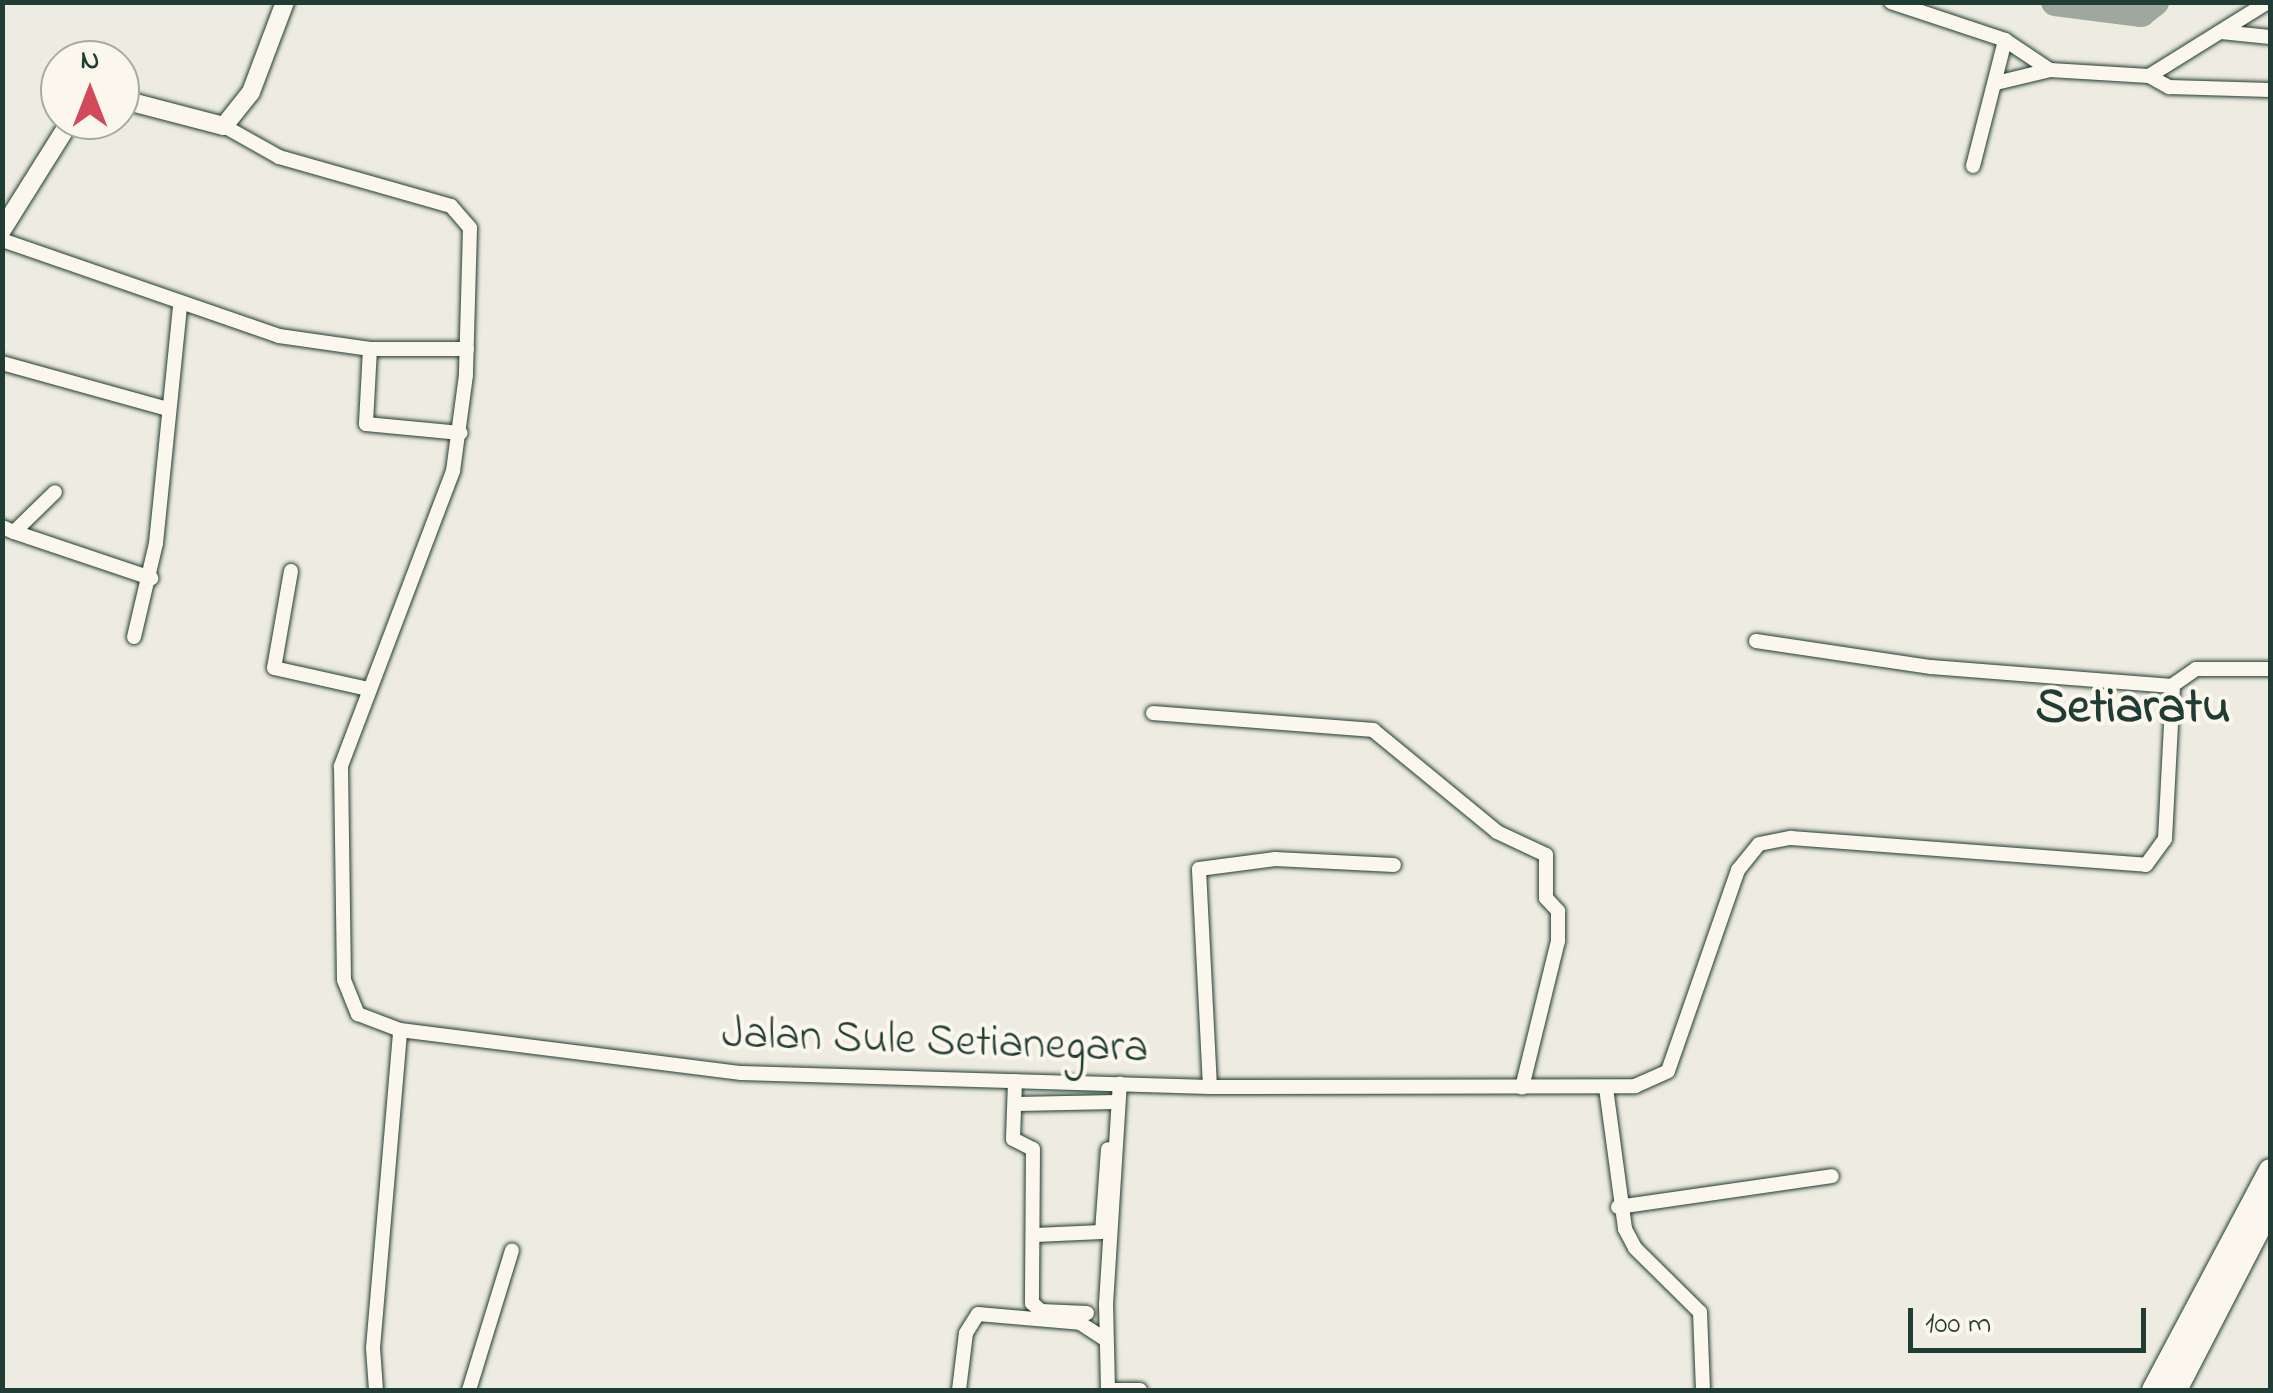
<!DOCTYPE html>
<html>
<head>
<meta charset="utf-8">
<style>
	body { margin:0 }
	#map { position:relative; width:2273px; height:1393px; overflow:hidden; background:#eeece1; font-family:"Indie Flower",sans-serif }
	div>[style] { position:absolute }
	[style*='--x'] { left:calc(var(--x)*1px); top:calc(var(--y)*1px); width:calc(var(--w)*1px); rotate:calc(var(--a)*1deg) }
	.river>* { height:28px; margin:-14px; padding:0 14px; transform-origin:14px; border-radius:14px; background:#9fa89f }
	.roads { filter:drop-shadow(0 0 2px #1f3d34) drop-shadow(0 0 2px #1f3d34) }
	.minor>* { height:14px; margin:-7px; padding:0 7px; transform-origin:7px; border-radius:7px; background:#fbf7ec }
	.tertiary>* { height:18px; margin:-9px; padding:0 9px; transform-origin:9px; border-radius:9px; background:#fbf7ec }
	.primary>* { height:22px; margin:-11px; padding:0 11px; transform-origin:11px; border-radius:11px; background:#fbf7ec }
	span { translate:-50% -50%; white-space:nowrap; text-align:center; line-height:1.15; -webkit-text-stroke:8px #fbf7ec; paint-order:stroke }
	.street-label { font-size:45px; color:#1f3d34 }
	.quarter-label { font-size:50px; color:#1f3d34; font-weight:700 }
	.frame { position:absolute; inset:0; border:5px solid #1f3d34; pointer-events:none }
	.north { position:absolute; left:40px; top:40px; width:100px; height:100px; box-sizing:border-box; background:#fbf7ec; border:2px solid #a3ada2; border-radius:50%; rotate:0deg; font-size:28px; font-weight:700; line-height:40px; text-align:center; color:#1f3d34 }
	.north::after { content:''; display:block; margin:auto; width:35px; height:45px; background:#d1495b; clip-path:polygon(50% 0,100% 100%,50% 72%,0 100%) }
	.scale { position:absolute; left:1908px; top:1308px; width:238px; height:45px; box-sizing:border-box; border:5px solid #1f3d34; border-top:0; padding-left:12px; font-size:30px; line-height:35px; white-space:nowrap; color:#1f3d34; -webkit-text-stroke:8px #fbf7ec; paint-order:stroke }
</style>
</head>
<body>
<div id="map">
	<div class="river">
		<i style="--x:2055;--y:2;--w:87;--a:7.3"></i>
		<i style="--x:2141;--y:13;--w:18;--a:-38"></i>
	</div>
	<div class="roads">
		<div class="minor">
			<i style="--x:1891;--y:2;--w:120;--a:18.4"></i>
			<i style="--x:2005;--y:40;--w:54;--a:33.7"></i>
			<i style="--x:2050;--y:70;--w:99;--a:3.5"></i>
			<i style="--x:2149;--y:76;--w:140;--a:-31.9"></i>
			<i style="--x:2221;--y:32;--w:49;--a:5.8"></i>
			<i style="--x:2149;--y:76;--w:23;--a:29"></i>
			<i style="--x:2169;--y:87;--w:101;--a:1.7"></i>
			<i style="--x:1996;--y:83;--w:56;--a:-13.5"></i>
			<i style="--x:224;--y:126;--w:63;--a:29.4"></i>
			<i style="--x:279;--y:157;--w:179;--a:15.9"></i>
			<i style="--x:451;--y:206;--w:29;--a:49"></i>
			<i style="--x:470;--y:228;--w:147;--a:91.6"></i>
			<i style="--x:466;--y:375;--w:97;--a:97.7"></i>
			<i style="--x:453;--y:471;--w:316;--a:110.8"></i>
			<i style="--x:341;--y:766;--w:214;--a:89.2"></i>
			<i style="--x:344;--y:980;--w:37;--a:68"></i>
			<i style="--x:358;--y:1014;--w:45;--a:20.9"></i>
			<i style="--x:400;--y:1030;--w:344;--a:7.2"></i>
			<i style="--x:741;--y:1073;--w:469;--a:1.7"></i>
			<i style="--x:1210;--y:1087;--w:425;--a:-0.1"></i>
			<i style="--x:1635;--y:1086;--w:36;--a:-24"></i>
			<i style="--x:1668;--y:1071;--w:213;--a:-70.8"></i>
			<i style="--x:1738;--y:870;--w:33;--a:-51"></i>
			<i style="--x:1759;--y:844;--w:33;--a:-11"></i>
			<i style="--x:1791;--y:838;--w:356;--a:4.3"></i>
			<i style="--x:2146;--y:865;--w:32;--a:-54"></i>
			<i style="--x:2165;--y:839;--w:154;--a:-87"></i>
			<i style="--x:2173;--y:685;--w:28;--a:-35"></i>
			<i style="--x:2196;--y:669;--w:74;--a:0"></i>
			<i style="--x:1973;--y:166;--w:130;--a:-75.7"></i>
			<i style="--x:2;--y:240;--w:293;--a:19.1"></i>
			<i style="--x:279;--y:336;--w:92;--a:8.1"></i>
			<i style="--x:370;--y:349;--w:97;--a:0"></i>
			<i style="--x:370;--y:349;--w:75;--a:93.1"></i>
			<i style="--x:366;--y:424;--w:95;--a:5.4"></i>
			<i style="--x:2;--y:363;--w:172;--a:15.5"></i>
			<i style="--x:2;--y:527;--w:13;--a:23"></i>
			<i style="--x:14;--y:532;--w:57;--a:-44.3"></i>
			<i style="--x:14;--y:532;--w:145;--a:18.6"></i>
			<i style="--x:291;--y:571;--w:98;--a:99.9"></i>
			<i style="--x:274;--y:668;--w:96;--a:12.6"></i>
			<i style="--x:134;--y:637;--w:97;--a:-76.8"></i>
			<i style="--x:156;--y:543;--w:238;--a:-84.2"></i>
			<i style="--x:1756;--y:641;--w:177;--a:8.5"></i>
			<i style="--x:1931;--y:667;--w:242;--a:4.5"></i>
			<i style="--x:1153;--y:713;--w:221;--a:4.4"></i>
			<i style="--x:1373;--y:730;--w:161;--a:39.4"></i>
			<i style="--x:1497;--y:832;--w:54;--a:25.1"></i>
			<i style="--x:1546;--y:855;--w:43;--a:90"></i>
			<i style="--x:1546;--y:898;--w:18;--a:47"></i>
			<i style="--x:1558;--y:911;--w:30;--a:90"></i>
			<i style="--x:1558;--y:941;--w:151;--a:103.8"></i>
			<i style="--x:1015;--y:1081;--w:58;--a:92"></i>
			<i style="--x:1013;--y:1139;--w:22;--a:27"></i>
			<i style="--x:1033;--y:1149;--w:154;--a:90.4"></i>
			<i style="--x:1032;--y:1303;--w:12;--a:42"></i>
			<i style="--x:1041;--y:1311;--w:46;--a:2.5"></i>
			<i style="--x:1210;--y:1087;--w:218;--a:-92.9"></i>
			<i style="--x:1199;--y:869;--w:77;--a:-7.5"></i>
			<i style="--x:1275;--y:859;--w:119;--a:2.9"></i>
			<i style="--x:1606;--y:1088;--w:142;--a:82.3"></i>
			<i style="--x:1625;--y:1229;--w:21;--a:62"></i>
			<i style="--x:1635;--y:1248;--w:91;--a:44.6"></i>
			<i style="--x:1700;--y:1312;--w:78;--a:87.8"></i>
			<i style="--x:1016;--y:1104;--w:101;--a:-1.1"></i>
			<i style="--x:1618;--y:1207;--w:216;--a:-8.2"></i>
			<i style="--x:1035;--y:1235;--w:67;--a:-2.6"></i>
			<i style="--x:1102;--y:1232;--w:83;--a:-85.9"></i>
			<i style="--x:376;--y:1390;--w:42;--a:-94.1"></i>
			<i style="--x:373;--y:1348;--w:319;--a:-85.1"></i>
			<i style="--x:469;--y:1390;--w:146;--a:-72.9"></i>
			<i style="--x:959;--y:1390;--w:57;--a:-83"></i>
			<i style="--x:966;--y:1333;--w:22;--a:-58"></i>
			<i style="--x:978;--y:1314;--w:102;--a:5"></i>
			<i style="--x:1080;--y:1323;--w:31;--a:33"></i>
			<i style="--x:1108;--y:1390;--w:86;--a:-91.3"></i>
			<i style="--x:1106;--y:1304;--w:221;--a:-86.4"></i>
			<i style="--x:1108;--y:1390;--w:32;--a:0"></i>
		</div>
		<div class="tertiary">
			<i style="--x:120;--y:99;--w:107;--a:14.6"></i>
			<i style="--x:224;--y:126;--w:43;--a:-51.5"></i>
			<i style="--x:251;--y:92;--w:96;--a:-69.3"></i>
			<i style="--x:2;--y:230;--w:130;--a:-57.9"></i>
		</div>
		<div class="primary">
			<i style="--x:2153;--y:1390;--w:249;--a:-62"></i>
			<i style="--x:2176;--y:1390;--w:205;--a:-62.7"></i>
		</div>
	</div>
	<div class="street-label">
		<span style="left:935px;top:1043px;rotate:2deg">Jalan Sule Setianegara</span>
	</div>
	<div class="quarter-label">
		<span style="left:2133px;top:709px">Setiaratu</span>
	</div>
	<div class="frame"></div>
	<div class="north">N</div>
	<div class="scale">100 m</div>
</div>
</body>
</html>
